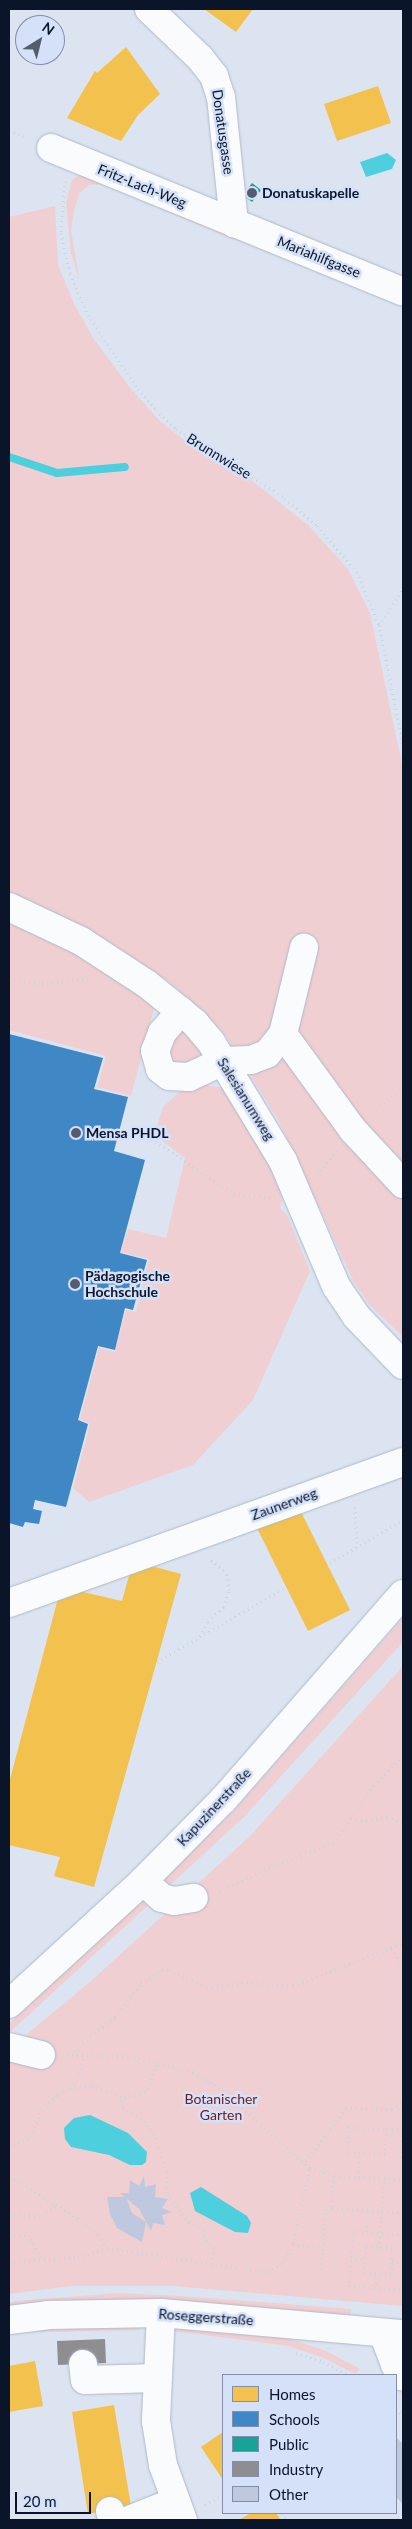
<!DOCTYPE html>
<html>
<head>
<meta charset="utf-8">
<style>
	body { margin:0 }
	#map { position:relative; width:412px; height:2529px; overflow:hidden; background:#dce4f1; font-family:Lato,sans-serif }
	div>[style] { position:absolute }
	[style*='--x'] { left:calc(var(--x)*1px); top:calc(var(--y)*1px); width:calc(var(--w)*1px); rotate:calc(var(--a)*1deg) }
	.green>* { inset:0; background:#efcfd2 }
	.water>* { inset:0; background:#4dcfdd }
	.homes>* { inset:0; background:#f2c14e }
	.schools>* { inset:0; background:#3f88c5 }
	.public>* { inset:0; background:#17a398 }
	.industry>* { inset:0; background:#8d8d92 }
	.stream>* { height:8px; margin:-4px; padding:0 4px; transform-origin:4px; border-radius:4px; background:#4dcfdd }
	.building>* { inset:0; background:#bec9df }
	.path>* { height:3px; margin-top:-1.5px; transform-origin:0; background:repeating-linear-gradient(90deg,#d1d3d8 0 1px,transparent 0 5px) }
	.roads { filter:drop-shadow(0 0 1px #afb8c8) drop-shadow(0 0 1px #afb8c8) }
	.minor>* { height:28px; margin:-14px; padding:0 14px; transform-origin:14px; border-radius:14px; background:#fafbfd }
	.dots>* { width:14px; height:14px; translate:-50% -50%; box-sizing:border-box; border:2px solid #d4e1f9; border-radius:50% }
	span { translate:-50% -50%; white-space:nowrap; text-align:center; line-height:1.15; -webkit-text-stroke:5px #d4e1f9; paint-order:stroke }
	.street-label { font-size:14px; color:#0b152a }
	.poi-label { font-size:14px; color:#0b152a; font-weight:700 }
	.left { translate:0 -50%; text-align:left }
	.park-label { font-size:14px; color:#74181c }
	.frame { position:absolute; inset:0; border:10px solid #0b152a; pointer-events:none }
	.legend { position:absolute; left:222px; top:2374px; width:175px; height:140px; box-sizing:border-box; background:#d4e1f9; border:1px solid #848fa6; margin:0; padding:6px 9px; list-style:none; font-size:15px; color:#0b152a }
	.legend li { display:flex; align-items:center; gap:10px; height:25px }
	.legend b { width:25px; border:1px solid #848fa6 }
	.north { position:absolute; left:15px; top:15px; width:50px; height:50px; box-sizing:border-box; background:#d4e1f9; border:1px solid #848fa6; border-radius:50%; rotate:36deg; font-size:14px; font-weight:700; line-height:20px; text-align:center; color:#0b152a }
	.north::after { content:''; display:block; margin:auto; width:18px; height:22px; background:#545d70; clip-path:polygon(50% 0,100% 100%,50% 72%,0 100%) }
	.scale { position:absolute; left:15px; top:2492px; width:76px; height:22px; box-sizing:border-box; border:2px solid #0b152a; border-top:0; padding-left:6px; font-size:15px; line-height:18px; white-space:nowrap; color:#0b152a; -webkit-text-stroke:4px #d4e1f9; paint-order:stroke }
</style>
</head>
<body>
<div id="map">
	<div class="green">
		<i style="clip-path:polygon(84px 171px,298px 260px,230px 238px,104px 184px,89px 185px,80px 193px,74px 210px,71px 230px,79px 278px,71px 253px,66px 202px,72px 180px)"></i>
		<i style="clip-path:polygon(55px 206px,58px 265px,74px 304px,94px 339px,131px 389px,161px 422px,193px 447px,251px 480px,308px 525px,348px 569px,370px 613px,403px 769px,403px 1190px,399px 1196px,403px 1199px,403px 1337px,369px 1304px,353px 1280px,280px 1123px,227px 1037px,202px 1010px,167px 980px,9px 891px,9px 217px)"></i>
		<i style="clip-path:polygon(9px 918px,58px 940px,155px 1005px,131px 1096px,97px 1087px,106px 1056px,9px 1030px)"></i>
		<i style="clip-path:polygon(185px 1031px,193px 1033px,202px 1053px,200px 1059px,197px 1064px,171px 1065px,166px 1042px,177px 1032px)"></i>
		<i style="clip-path:polygon(198px 1084px,224px 1088px,240px 1105px,283px 1192px,280px 1208px,287px 1215px,310px 1271px,253px 1400px,193px 1465px,89px 1502px,73px 1488px,90px 1424px,80px 1419px,99px 1348px,115px 1352px,126px 1310px,136px 1312px,149px 1259px,121px 1252px,128px 1229px,166px 1238px,185px 1158px,154px 1135px,163px 1107px,183px 1089px)"></i>
		<i style="clip-path:polygon(403px 1618px,403px 1642px,244px 1817px,9px 2033px,9px 2024px,233px 1812px)"></i>
		<i style="clip-path:polygon(403px 1666px,403px 2306px,173px 2286px,71px 2286px,9px 2294px,9px 2049px,90px 1982px,249px 1837px)"></i>
		<i style="clip-path:polygon(119px 2293px,182px 2296px,351px 2309px,350px 2316px,118px 2300px,9px 2307px,9px 2302px,16px 2301px)"></i>
		<i style="clip-path:polygon(130px 2323px,140px 2330px,40px 2332px,40px 2326px)"></i>
		<i style="clip-path:polygon(181px 2326px,256px 2332px,290px 2339px,326px 2351px,360px 2369px,355px 2374px,324px 2358px,288px 2346px,173px 2331px)"></i>
	</div>
	<div class="water">
		<i style="clip-path:polygon(387px 153px,396px 160px,392px 169px,366px 177px,360px 162px)"></i>
		<i style="clip-path:polygon(90px 2115px,128px 2133px,147px 2152px,146px 2162px,142px 2165px,130px 2165px,109px 2155px,71px 2147px,65px 2139px,64px 2128px,74px 2118px)"></i>
		<i style="clip-path:polygon(201px 2187px,247px 2216px,251px 2223px,248px 2233px,235px 2232px,195px 2211px,190px 2193px)"></i>
	</div>
	<div class="homes">
		<i style="clip-path:polygon(204px 9px,253px 9px,236px 32px)"></i>
		<i style="clip-path:polygon(126px 47px,160px 94px,138px 115px,121px 141px,67px 118px,95px 71px,97px 73px)"></i>
		<i style="clip-path:polygon(378px 86px,391px 123px,337px 141px,324px 104px)"></i>
		<i style="clip-path:polygon(299px 1508px,350px 1610px,308px 1631px,257px 1528px)"></i>
		<i style="clip-path:polygon(133px 1561px,181px 1574px,94px 1887px,54px 1876px,60px 1857px,9px 1845px,9px 1783px,61px 1587px,122px 1601px)"></i>
		<i style="clip-path:polygon(35px 2361px,43px 2406px,9px 2412px,9px 2366px)"></i>
		<i style="clip-path:polygon(114px 2405px,131px 2506px,88px 2514px,72px 2412px)"></i>
		<i style="clip-path:polygon(223px 2432px,223px 2480px,201px 2447px)"></i>
		<i style="clip-path:polygon(251px 2513px,276px 2513px,281px 2520px,239px 2520px)"></i>
	</div>
	<div class="schools">
		<i style="clip-path:polygon(9px 1034px,103px 1058px,94px 1089px,128px 1097px,114px 1151px,145px 1160px,120px 1253px,147px 1260px,133px 1310px,125px 1308px,115px 1350px,98px 1346px,78px 1420px,88px 1424px,66px 1507px,35px 1500px,33px 1509px,42px 1511px,39px 1524px,25px 1522px,23px 1527px,9px 1523px)"></i>
	</div>
	<div class="public">
		<i style="clip-path:polygon(252px 183px,261px 190px,252px 202px,243px 195px)"></i>
	</div>
	<div class="industry">
		<i style="clip-path:polygon(105px 2339px,106px 2363px,58px 2365px,57px 2341px)"></i>
	</div>
	<div class="stream">
		<i style="--x:9;--y:457;--w:51;--a:18.4"></i>
		<i style="--x:57;--y:473;--w:68;--a:-5"></i>
	</div>
	<div class="building">
		<i style="clip-path:polygon(144px 2176px,145px 2187px,156px 2184px,155px 2197px,168px 2199px,162px 2208px,172px 2212px,162px 2215px,165px 2225px,153px 2223px,151px 2231px,139px 2209px,120px 2193px,129px 2193px,130px 2180px,139px 2186px)"></i>
		<i style="clip-path:polygon(107px 2197px,126px 2197px,132px 2213px,146px 2222px,142px 2242px,117px 2228px,110px 2214px)"></i>
		<i style="clip-path:polygon(396px 2437px,403px 2444px,403px 2504px,396px 2497px)"></i>
	</div>
	<div class="path">
		<i style="--x:9;--y:130;--w:20;--a:24"></i>
		<i style="--x:65;--y:181;--w:52;--a:94.4"></i>
		<i style="--x:61;--y:233;--w:42;--a:77.6"></i>
		<i style="--x:70;--y:274;--w:45;--a:66.3"></i>
		<i style="--x:88;--y:315;--w:89;--a:56"></i>
		<i style="--x:138;--y:389;--w:28;--a:49"></i>
		<i style="--x:156;--y:410;--w:28;--a:44"></i>
		<i style="--x:176;--y:429;--w:129;--a:32.3"></i>
		<i style="--x:285;--y:498;--w:43;--a:41.2"></i>
		<i style="--x:317;--y:526;--w:61;--a:49"></i>
		<i style="--x:357;--y:572;--w:57;--a:67.5"></i>
		<i style="--x:379;--y:625;--w:121;--a:78.6"></i>
		<i style="--x:379;--y:625;--w:43;--a:-56.3"></i>
		<i style="--x:9;--y:979;--w:33;--a:9"></i>
		<i style="--x:42;--y:984;--w:48;--a:-7.1"></i>
		<i style="--x:372;--y:1112;--w:39;--a:-37"></i>
		<i style="--x:143;--y:1133;--w:110;--a:33.8"></i>
		<i style="--x:234;--y:1194;--w:37;--a:5"></i>
		<i style="--x:317;--y:1174;--w:31;--a:-50"></i>
		<i style="--x:355;--y:1507;--w:40;--a:87.1"></i>
		<i style="--x:330;--y:1563;--w:85;--a:-30.5"></i>
		<i style="--x:200;--y:1636;--w:17;--a:-62"></i>
		<i style="--x:208;--y:1621;--w:21;--a:-41"></i>
		<i style="--x:224;--y:1607;--w:18;--a:-74"></i>
		<i style="--x:229;--y:1590;--w:16;--a:-97"></i>
		<i style="--x:227;--y:1574;--w:23;--a:-139"></i>
		<i style="--x:157;--y:1662;--w:149;--a:-30.2"></i>
		<i style="--x:351;--y:1818;--w:10;--a:17"></i>
		<i style="--x:361;--y:1821;--w:26;--a:-9"></i>
		<i style="--x:387;--y:1817;--w:17;--a:21"></i>
		<i style="--x:219;--y:1891;--w:64;--a:-25"></i>
		<i style="--x:277;--y:1864;--w:60;--a:-20.6"></i>
		<i style="--x:333;--y:1843;--w:71;--a:-54.7"></i>
		<i style="--x:374;--y:1785;--w:41;--a:-45"></i>
		<i style="--x:392;--y:1948;--w:24;--a:62"></i>
		<i style="--x:67;--y:2055;--w:62;--a:0.9"></i>
		<i style="--x:129;--y:2056;--w:66;--a:14"></i>
		<i style="--x:193;--y:2072;--w:36;--a:32"></i>
		<i style="--x:223;--y:2091;--w:116;--a:41.5"></i>
		<i style="--x:310;--y:2168;--w:25;--a:18"></i>
		<i style="--x:334;--y:2176;--w:69;--a:2.5"></i>
		<i style="--x:77;--y:2055;--w:9;--a:-77"></i>
		<i style="--x:79;--y:2046;--w:46;--a:-38.9"></i>
		<i style="--x:115;--y:2017;--w:43;--a:-52.6"></i>
		<i style="--x:141;--y:1983;--w:25;--a:-32"></i>
		<i style="--x:162;--y:1970;--w:7;--a:0"></i>
		<i style="--x:169;--y:1970;--w:42;--a:25.3"></i>
		<i style="--x:207;--y:1988;--w:40;--a:-8.5"></i>
		<i style="--x:247;--y:1982;--w:46;--a:5"></i>
		<i style="--x:293;--y:1986;--w:118;--a:-21.4"></i>
		<i style="--x:71;--y:2088;--w:17;--a:-57"></i>
		<i style="--x:80;--y:2074;--w:19;--a:-78"></i>
		<i style="--x:120;--y:2096;--w:12;--a:76"></i>
		<i style="--x:123;--y:2108;--w:20;--a:27"></i>
		<i style="--x:141;--y:2117;--w:20;--a:53"></i>
		<i style="--x:153;--y:2133;--w:41;--a:70.3"></i>
		<i style="--x:167;--y:2172;--w:22;--a:90"></i>
		<i style="--x:167;--y:2194;--w:36;--a:53"></i>
		<i style="--x:189;--y:2223;--w:17;--a:25"></i>
		<i style="--x:204;--y:2230;--w:11;--a:80"></i>
		<i style="--x:206;--y:2241;--w:11;--a:41"></i>
		<i style="--x:214;--y:2248;--w:16;--a:94"></i>
		<i style="--x:348;--y:2127;--w:39;--a:3"></i>
		<i style="--x:387;--y:2129;--w:25;--a:95"></i>
		<i style="--x:385;--y:2154;--w:38;--a:-177"></i>
		<i style="--x:347;--y:2152;--w:25;--a:-88"></i>
		<i style="--x:387;--y:2129;--w:16;--a:4"></i>
		<i style="--x:9;--y:2147;--w:24;--a:-24"></i>
		<i style="--x:31;--y:2137;--w:30;--a:-70"></i>
		<i style="--x:41;--y:2109;--w:23;--a:-41"></i>
		<i style="--x:58;--y:2094;--w:13;--a:-27"></i>
		<i style="--x:70;--y:2088;--w:22;--a:-8"></i>
		<i style="--x:92;--y:2085;--w:34;--a:21"></i>
		<i style="--x:124;--y:2097;--w:11;--a:-5"></i>
		<i style="--x:135;--y:2096;--w:15;--a:-28"></i>
		<i style="--x:148;--y:2089;--w:28;--a:-72"></i>
		<i style="--x:401;--y:2162;--w:34;--a:-87"></i>
		<i style="--x:303;--y:2165;--w:71;--a:-53"></i>
		<i style="--x:346;--y:2108;--w:46;--a:1.2"></i>
		<i style="--x:392;--y:2109;--w:13;--a:-32"></i>
		<i style="--x:9;--y:2176;--w:81;--a:31.3"></i>
		<i style="--x:78;--y:2218;--w:27;--a:39"></i>
		<i style="--x:99;--y:2235;--w:15;--a:58"></i>
		<i style="--x:334;--y:2176;--w:32;--a:94"></i>
		<i style="--x:332;--y:2208;--w:71;--a:4"></i>
		<i style="--x:358;--y:2177;--w:24;--a:-88"></i>
		<i style="--x:9;--y:2215;--w:34;--a:2"></i>
		<i style="--x:43;--y:2216;--w:18;--a:-41"></i>
		<i style="--x:367;--y:2232;--w:21;--a:-87"></i>
		<i style="--x:9;--y:2235;--w:19;--a:0"></i>
		<i style="--x:28;--y:2235;--w:28;--a:60"></i>
		<i style="--x:403;--y:2235;--w:50;--a:-175.4"></i>
		<i style="--x:353;--y:2231;--w:55;--a:94.2"></i>
		<i style="--x:349;--y:2286;--w:54;--a:4.2"></i>
		<i style="--x:403;--y:2290;--w:9;--a:-90"></i>
		<i style="--x:293;--y:2244;--w:30;--a:6"></i>
		<i style="--x:366;--y:2246;--w:27;--a:4"></i>
		<i style="--x:393;--y:2248;--w:26;--a:94"></i>
		<i style="--x:391;--y:2274;--w:27;--a:-178"></i>
		<i style="--x:364;--y:2273;--w:27;--a:-86"></i>
		<i style="--x:379;--y:2247;--w:69;--a:-85.9"></i>
		<i style="--x:351;--y:2259;--w:14;--a:0"></i>
		<i style="--x:392;--y:2261;--w:11;--a:5"></i>
		<i style="--x:9;--y:2262;--w:69;--a:-4.1"></i>
		<i style="--x:78;--y:2257;--w:30;--a:-17"></i>
		<i style="--x:107;--y:2248;--w:163;--a:8.5"></i>
		<i style="--x:268;--y:2272;--w:17;--a:-31"></i>
		<i style="--x:283;--y:2263;--w:21;--a:-62"></i>
		<i style="--x:293;--y:2244;--w:78;--a:-77.4"></i>
		<i style="--x:321;--y:2269;--w:59;--a:-85.2"></i>
		<i style="--x:326;--y:2210;--w:6;--a:-18"></i>
		<i style="--x:376;--y:2288;--w:14;--a:-86"></i>
		<i style="--x:296;--y:2353;--w:28;--a:18"></i>
		<i style="--x:323;--y:2362;--w:28;--a:27"></i>
		<i style="--x:396;--y:2409;--w:9;--a:41"></i>
		<i style="--x:205;--y:2505;--w:21;--a:-31"></i>
		<i style="--x:282;--y:2513;--w:9;--a:54"></i>
		<i style="--x:394;--y:2513;--w:11;--a:41"></i>
	</div>
	<div class="roads">
		<div class="minor">
			<i style="--x:149;--y:9;--w:71;--a:43.9"></i>
			<i style="--x:200;--y:58;--w:23;--a:52"></i>
			<i style="--x:214;--y:76;--w:22;--a:72"></i>
			<i style="--x:221;--y:97;--w:127;--a:84.1"></i>
			<i style="--x:51;--y:148;--w:380;--a:22.2"></i>
			<i style="--x:9;--y:907;--w:80;--a:25.3"></i>
			<i style="--x:81;--y:941;--w:79;--a:33.1"></i>
			<i style="--x:147;--y:984;--w:62;--a:39.1"></i>
			<i style="--x:195;--y:1023;--w:25;--a:50"></i>
			<i style="--x:211;--y:1042;--w:139;--a:58.8"></i>
			<i style="--x:283;--y:1161;--w:136;--a:67"></i>
			<i style="--x:336;--y:1286;--w:36;--a:56"></i>
			<i style="--x:356;--y:1316;--w:68;--a:46.2"></i>
			<i style="--x:181;--y:1011;--w:29;--a:131"></i>
			<i style="--x:162;--y:1033;--w:19;--a:111"></i>
			<i style="--x:155;--y:1051;--w:19;--a:74"></i>
			<i style="--x:160;--y:1069;--w:11;--a:38"></i>
			<i style="--x:169;--y:1076;--w:20;--a:3"></i>
			<i style="--x:189;--y:1077;--w:38;--a:-25"></i>
			<i style="--x:223;--y:1061;--w:28;--a:-2"></i>
			<i style="--x:251;--y:1060;--w:17;--a:-21"></i>
			<i style="--x:267;--y:1054;--w:26;--a:-51"></i>
			<i style="--x:283;--y:1034;--w:89;--a:-76.3"></i>
			<i style="--x:283;--y:1034;--w:119;--a:53.9"></i>
			<i style="--x:353;--y:1130;--w:74;--a:47.2"></i>
			<i style="--x:9;--y:1603;--w:418;--a:-19.7"></i>
			<i style="--x:143;--y:1881;--w:25;--a:42"></i>
			<i style="--x:162;--y:1898;--w:12;--a:14"></i>
			<i style="--x:174;--y:1901;--w:20;--a:-9"></i>
			<i style="--x:9;--y:2004;--w:182;--a:-42.5"></i>
			<i style="--x:143;--y:1881;--w:115;--a:-45.4"></i>
			<i style="--x:224;--y:1799;--w:272;--a:-48.9"></i>
			<i style="--x:9;--y:2047;--w:33;--a:14"></i>
			<i style="--x:161;--y:2313;--w:108;--a:92.7"></i>
			<i style="--x:156;--y:2421;--w:45;--a:81"></i>
			<i style="--x:163;--y:2465;--w:59;--a:70"></i>
			<i style="--x:9;--y:2320;--w:39;--a:-7"></i>
			<i style="--x:48;--y:2315;--w:113;--a:-1"></i>
			<i style="--x:161;--y:2313;--w:243;--a:5"></i>
			<i style="--x:383;--y:2333;--w:34;--a:69"></i>
			<i style="--x:395;--y:2365;--w:14;--a:56"></i>
			<i style="--x:83;--y:2364;--w:16;--a:83"></i>
			<i style="--x:85;--y:2380;--w:73;--a:-1.6"></i>
			<i style="--x:110;--y:2511;--w:9;--a:72"></i>
			<i style="--x:129;--y:2520;--w:48;--a:-21.8"></i>
		</div>
	</div>
	<div class="dots">
		<i style="left:252px;top:193px;background:#545d70"></i>
		<i style="left:76px;top:1133px;background:#545d70"></i>
		<i style="left:75px;top:1284px;background:#545d70"></i>
	</div>
	<div class="street-label">
		<span style="left:223px;top:132px;rotate:82deg">Donatusgasse</span>
		<span style="left:142px;top:186px;rotate:22deg">Fritz-Lach-Weg</span>
		<span style="left:319px;top:257px;rotate:22deg">Mariahilfgasse</span>
		<span style="left:219px;top:456px;rotate:32deg">Brunnwiese</span>
		<span style="left:246px;top:1099px;rotate:58deg">Salesianumweg</span>
		<span style="left:284px;top:1504px;rotate:-20deg">Zaunerweg</span>
		<span style="left:214px;top:1807px;rotate:-47deg">Kapuzinerstraße</span>
		<span style="left:206px;top:2317px;rotate:4deg">Roseggerstraße</span>
	</div>
	<div class="poi-label">
		<span class="left" style="left:262px;top:193px">Donatuskapelle</span>
		<span class="left" style="left:86px;top:1133px">Mensa PHDL</span>
		<span class="left" style="left:85px;top:1284px">Pädagogische<br>Hochschule</span>
	</div>
	<div class="park-label">
		<span style="left:221px;top:2107px">Botanischer<br>Garten</span>
	</div>
	<div class="frame"></div>
	<ul class="legend">
	<li><b style="height:14px;background:#f2c14e"></b>Homes</li>
	<li><b style="height:14px;background:#3f88c5"></b>Schools</li>
	<li><b style="height:14px;background:#17a398"></b>Public</li>
	<li><b style="height:14px;background:#8d8d92"></b>Industry</li>
	<li><b style="height:14px;background:#bec9df"></b>Other</li>
	</ul>
	<div class="north">N</div>
	<div class="scale">20 m</div>
</div>
</body>
</html>
